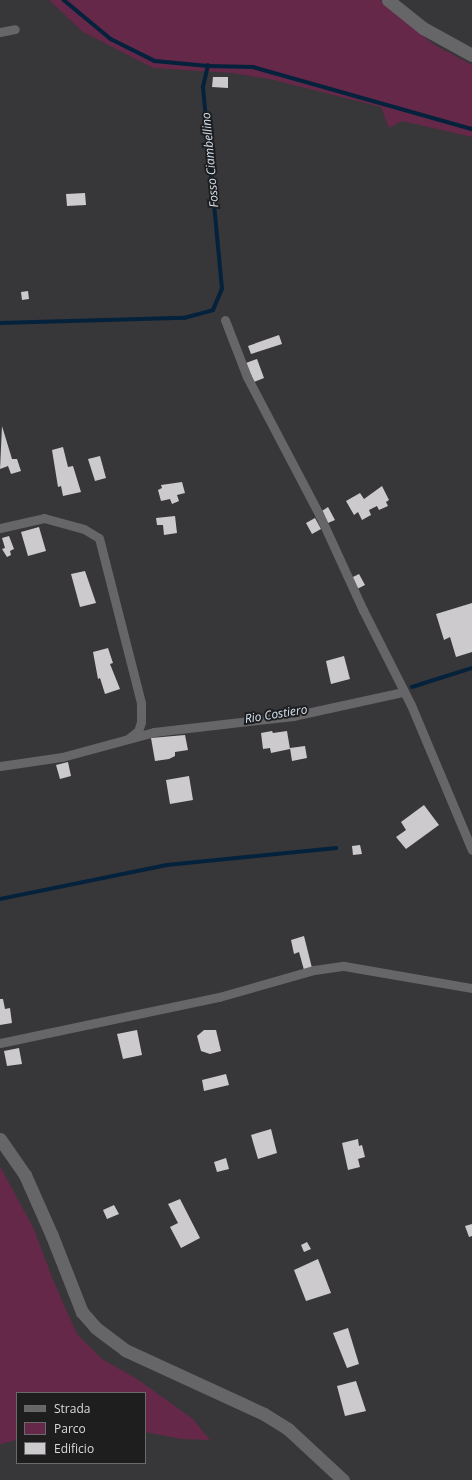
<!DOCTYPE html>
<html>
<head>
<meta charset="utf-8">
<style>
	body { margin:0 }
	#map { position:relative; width:472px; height:1480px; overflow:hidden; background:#373639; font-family:"Open Sans",sans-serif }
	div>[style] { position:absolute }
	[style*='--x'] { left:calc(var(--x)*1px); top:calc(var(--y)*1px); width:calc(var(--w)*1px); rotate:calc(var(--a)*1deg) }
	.green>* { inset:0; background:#652849 }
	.stream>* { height:3.5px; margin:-1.75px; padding:0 1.75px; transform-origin:1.75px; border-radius:1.75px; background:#05223d }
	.building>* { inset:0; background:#cdcacd }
	.street>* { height:9px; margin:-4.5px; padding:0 4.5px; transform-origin:4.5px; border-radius:4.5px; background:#666568 }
	.secondary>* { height:13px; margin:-6.5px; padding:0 6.5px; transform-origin:6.5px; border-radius:6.5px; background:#666568 }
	span { translate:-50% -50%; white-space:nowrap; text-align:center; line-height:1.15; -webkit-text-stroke:4px #1e1e1f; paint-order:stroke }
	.water-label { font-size:12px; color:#d3e1f1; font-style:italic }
	.legend { position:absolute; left:16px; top:1392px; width:130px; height:72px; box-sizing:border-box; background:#1e1e1f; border:1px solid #6a6a6b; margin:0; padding:5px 7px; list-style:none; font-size:12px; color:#dbdbdc }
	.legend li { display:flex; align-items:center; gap:8px; height:20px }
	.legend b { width:20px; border:1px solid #6a6a6b }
</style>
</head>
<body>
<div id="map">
	<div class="green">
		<i style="clip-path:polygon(49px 0,380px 0,433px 44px,472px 65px,472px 137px,402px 121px,389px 128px,381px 107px,269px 79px,232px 73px,153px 68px,83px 32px)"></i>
		<i style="clip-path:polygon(0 1166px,34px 1229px,53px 1280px,77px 1334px,102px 1359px,137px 1379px,193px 1419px,210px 1440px,181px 1439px,145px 1432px,145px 1393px,17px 1393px,17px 1440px,0 1444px)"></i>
	</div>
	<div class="stream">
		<i style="--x:64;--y:0;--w:61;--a:39.7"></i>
		<i style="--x:111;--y:39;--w:49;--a:26.6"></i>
		<i style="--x:155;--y:61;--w:53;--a:5.4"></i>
		<i style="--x:0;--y:323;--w:184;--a:-1.6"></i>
		<i style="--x:184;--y:318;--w:30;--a:-15"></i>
		<i style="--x:213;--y:310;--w:23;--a:-67"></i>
		<i style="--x:222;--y:289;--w:203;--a:-95.4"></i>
		<i style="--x:203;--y:87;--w:22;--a:-77"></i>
		<i style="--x:208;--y:66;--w:45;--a:1.3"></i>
		<i style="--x:253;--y:67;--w:228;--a:15.8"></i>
		<i style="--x:412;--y:687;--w:63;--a:-17.6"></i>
		<i style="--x:0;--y:899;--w:170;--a:-11.5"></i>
		<i style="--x:167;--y:865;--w:170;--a:-5.7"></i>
	</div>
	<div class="building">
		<i style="clip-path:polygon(213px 77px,228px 77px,228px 88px,212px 87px)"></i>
		<i style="clip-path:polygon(85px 193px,86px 205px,67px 206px,66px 194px)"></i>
		<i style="clip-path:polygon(28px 291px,29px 299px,22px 300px,21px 292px)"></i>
		<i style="clip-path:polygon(279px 335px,282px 344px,251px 354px,248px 346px)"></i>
		<i style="clip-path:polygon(257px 359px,264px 378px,254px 382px,246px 363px)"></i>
		<i style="clip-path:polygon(2px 426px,12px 459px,17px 459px,21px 471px,11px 474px,8px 466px,0 469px)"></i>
		<i style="clip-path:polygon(63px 447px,68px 467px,73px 466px,81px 492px,63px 496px,61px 486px,58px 487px,52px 450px)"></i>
		<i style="clip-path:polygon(100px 456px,106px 478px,95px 481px,88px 459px)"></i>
		<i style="clip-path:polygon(182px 482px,185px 493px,177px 495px,179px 501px,172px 504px,170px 499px,161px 501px,158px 490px,162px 488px,161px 485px)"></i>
		<i style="clip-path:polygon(382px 486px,389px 500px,386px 502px,388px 506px,379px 510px,377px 506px,369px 510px,371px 515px,362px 520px,358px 512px,354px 515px,346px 501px,360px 493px,364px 499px)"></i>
		<i style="clip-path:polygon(328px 507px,335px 520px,328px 523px,322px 511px)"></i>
		<i style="clip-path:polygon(175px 516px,177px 533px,164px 535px,163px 525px,157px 525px,156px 518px)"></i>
		<i style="clip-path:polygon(315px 518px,321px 529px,312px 534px,306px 523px)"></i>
		<i style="clip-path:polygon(39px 527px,46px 551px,28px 556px,21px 532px)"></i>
		<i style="clip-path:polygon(9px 536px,14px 549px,10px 551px,11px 555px,7px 557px,2px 549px,5px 548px,2px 538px)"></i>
		<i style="clip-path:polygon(85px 571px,96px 603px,80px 607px,71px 574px)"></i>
		<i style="clip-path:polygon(359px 574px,365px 585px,357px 589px,351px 578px)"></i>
		<i style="clip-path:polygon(472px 603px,472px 652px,456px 657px,450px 637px,444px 640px,436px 614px)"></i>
		<i style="clip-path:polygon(108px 648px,113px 663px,110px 664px,120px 689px,105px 694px,100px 678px,98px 679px,93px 652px)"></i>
		<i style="clip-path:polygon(344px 656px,350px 679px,331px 684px,326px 661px)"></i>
		<i style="clip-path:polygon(272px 731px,273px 733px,287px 731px,290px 749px,271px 753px,270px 748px,263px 749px,261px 733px)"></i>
		<i style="clip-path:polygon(185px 735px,188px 750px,175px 752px,175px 756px,169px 759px,155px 761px,151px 738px)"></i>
		<i style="clip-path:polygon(305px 746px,307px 758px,292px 761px,290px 748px)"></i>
		<i style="clip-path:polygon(68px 762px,71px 776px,60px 779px,56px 765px)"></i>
		<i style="clip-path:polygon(189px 776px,193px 800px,170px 804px,166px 780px)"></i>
		<i style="clip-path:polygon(424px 805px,439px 825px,406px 849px,396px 837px,406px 830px,401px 822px)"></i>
		<i style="clip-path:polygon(360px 845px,362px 854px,353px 855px,352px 846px)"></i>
		<i style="clip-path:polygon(304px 936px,312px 968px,304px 970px,299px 952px,294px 954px,291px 940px)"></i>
		<i style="clip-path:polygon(0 999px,3px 999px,5px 1009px,10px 1008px,12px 1023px,0 1025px)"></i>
		<i style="clip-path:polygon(137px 1030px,142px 1055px,123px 1059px,117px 1034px)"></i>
		<i style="clip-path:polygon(204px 1030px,216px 1030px,221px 1051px,210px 1054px,201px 1051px,197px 1036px)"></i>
		<i style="clip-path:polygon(19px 1048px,22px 1064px,7px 1066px,4px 1051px)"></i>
		<i style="clip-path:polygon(226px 1074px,229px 1085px,204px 1091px,202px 1080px)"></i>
		<i style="clip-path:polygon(271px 1129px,277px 1153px,258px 1159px,251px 1135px)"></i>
		<i style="clip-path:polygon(358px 1139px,359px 1146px,362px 1145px,365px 1157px,358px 1159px,360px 1167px,348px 1170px,342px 1143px)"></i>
		<i style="clip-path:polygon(226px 1158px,229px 1169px,217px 1172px,214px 1162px)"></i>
		<i style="clip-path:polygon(180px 1199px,200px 1238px,181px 1248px,170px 1227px,178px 1223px,168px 1204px)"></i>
		<i style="clip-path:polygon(114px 1205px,119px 1214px,107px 1219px,103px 1210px)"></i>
		<i style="clip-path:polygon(472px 1224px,472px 1236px,469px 1237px,465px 1226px)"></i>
		<i style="clip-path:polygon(307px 1242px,311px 1249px,304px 1252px,301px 1245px)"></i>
		<i style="clip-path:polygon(318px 1259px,331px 1293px,306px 1301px,294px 1270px)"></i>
		<i style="clip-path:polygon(348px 1328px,359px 1364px,347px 1368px,333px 1333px)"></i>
		<i style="clip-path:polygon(356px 1381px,366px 1411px,345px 1416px,337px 1386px)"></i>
	</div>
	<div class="street">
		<i style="--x:0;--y:32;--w:15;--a:-11"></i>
		<i style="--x:225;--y:320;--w:61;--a:68.9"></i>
		<i style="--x:247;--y:377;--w:155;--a:62.3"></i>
		<i style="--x:319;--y:514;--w:106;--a:65.4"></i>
		<i style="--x:363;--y:610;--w:106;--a:63.2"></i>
		<i style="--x:411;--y:705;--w:157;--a:67.2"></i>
		<i style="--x:0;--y:528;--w:45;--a:-12.8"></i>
		<i style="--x:44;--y:518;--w:41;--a:15.4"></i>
		<i style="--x:84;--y:529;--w:17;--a:31"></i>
		<i style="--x:99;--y:538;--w:170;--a:75.7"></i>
		<i style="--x:141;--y:703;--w:19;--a:90"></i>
		<i style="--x:141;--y:722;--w:9;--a:108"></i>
		<i style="--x:138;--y:731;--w:11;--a:142"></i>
		<i style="--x:0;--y:766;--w:63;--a:-8.3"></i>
		<i style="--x:62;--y:757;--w:95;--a:-15.2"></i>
		<i style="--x:154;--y:732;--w:140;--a:-6.6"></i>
		<i style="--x:293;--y:716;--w:113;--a:-12.3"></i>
		<i style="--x:0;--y:1043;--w:224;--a:-11.9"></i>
		<i style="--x:219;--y:997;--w:99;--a:-15.9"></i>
		<i style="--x:314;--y:970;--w:30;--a:-8"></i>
		<i style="--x:344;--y:966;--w:130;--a:9.8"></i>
	</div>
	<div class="secondary">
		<i style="--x:388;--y:0;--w:45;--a:38.7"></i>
		<i style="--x:423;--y:28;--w:56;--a:28.9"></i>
		<i style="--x:0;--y:1139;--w:44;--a:55.2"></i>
		<i style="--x:25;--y:1175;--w:67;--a:66.1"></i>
		<i style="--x:52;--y:1236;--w:82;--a:68.5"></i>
		<i style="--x:82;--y:1312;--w:21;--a:49"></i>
		<i style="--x:96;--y:1328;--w:36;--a:37"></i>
		<i style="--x:125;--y:1350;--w:153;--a:24.7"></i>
		<i style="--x:264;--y:1414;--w:28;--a:32"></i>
		<i style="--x:288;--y:1429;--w:75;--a:42.8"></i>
	</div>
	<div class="water-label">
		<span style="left:210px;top:160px;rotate:-95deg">Fosso Ciambellino</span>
		<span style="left:276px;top:714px;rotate:-9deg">Rio Costiero</span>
	</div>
	<ul class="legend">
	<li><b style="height:5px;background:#666568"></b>Strada</li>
	<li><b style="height:11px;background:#652849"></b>Parco</li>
	<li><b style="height:11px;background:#cdcacd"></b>Edificio</li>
	</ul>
</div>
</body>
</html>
